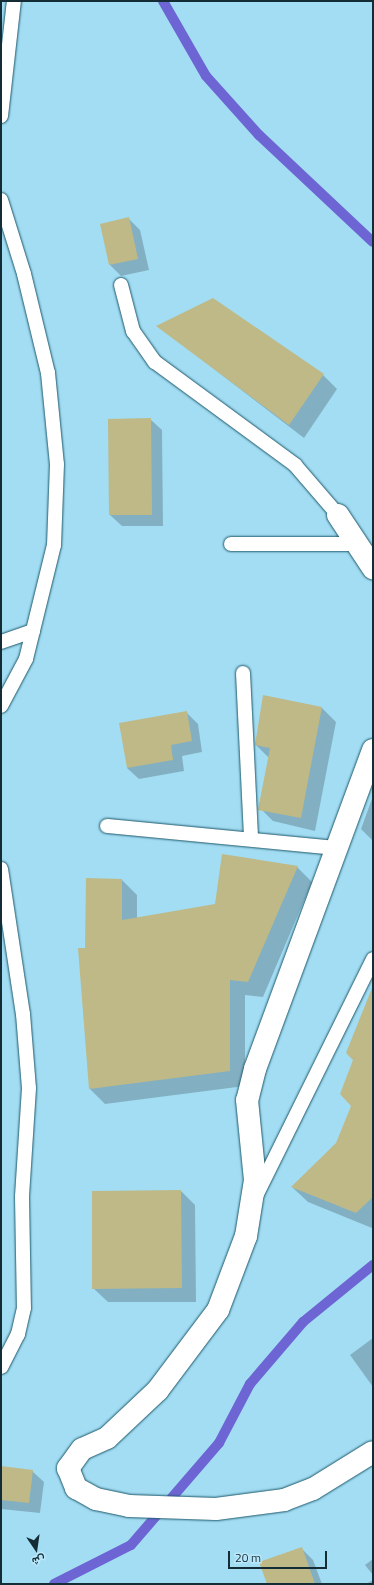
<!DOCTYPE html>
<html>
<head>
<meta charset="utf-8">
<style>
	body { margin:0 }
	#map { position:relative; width:374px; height:1585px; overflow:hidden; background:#a3ddf3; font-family:"Titillium Web",Vazirmatn,sans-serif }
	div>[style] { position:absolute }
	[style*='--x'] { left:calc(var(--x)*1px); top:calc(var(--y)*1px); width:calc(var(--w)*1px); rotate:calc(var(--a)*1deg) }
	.shadow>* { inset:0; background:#0003 }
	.stream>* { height:10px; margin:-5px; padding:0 5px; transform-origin:5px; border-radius:5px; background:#6d65d3 }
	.building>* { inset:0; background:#beb987 }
	.roads { filter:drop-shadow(0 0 1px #1d586b) drop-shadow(0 0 1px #1d586b) }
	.lane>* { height:14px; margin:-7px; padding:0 7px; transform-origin:7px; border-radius:7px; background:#fff }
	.street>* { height:22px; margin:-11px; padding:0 11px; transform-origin:11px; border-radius:11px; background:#fff }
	span { translate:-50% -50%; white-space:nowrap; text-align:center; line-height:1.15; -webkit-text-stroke:4px #bae8fa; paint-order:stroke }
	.frame { position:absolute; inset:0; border:2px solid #142c35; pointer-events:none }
	.north { position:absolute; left:16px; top:1529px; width:40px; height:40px; -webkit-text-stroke:3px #bae8fa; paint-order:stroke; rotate:167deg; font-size:11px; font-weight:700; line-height:16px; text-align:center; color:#142c35 }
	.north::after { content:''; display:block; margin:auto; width:14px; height:18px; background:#142c35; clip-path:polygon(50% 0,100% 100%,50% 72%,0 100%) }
	.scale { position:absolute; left:228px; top:1551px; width:99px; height:18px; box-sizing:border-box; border:2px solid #142c35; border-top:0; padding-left:5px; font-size:12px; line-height:14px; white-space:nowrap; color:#142c35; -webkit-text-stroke:3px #bae8fa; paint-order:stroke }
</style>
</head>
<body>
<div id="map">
	<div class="shadow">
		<i style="clip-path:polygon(128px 218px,140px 230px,149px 270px,121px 276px,110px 265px,101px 225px)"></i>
		<i style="clip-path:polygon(158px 326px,323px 375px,337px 389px,304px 438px)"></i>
		<i style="clip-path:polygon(150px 419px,162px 430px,163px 526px,122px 526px,110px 515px)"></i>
		<i style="clip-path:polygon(322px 708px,336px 722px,315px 831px,273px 821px,259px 807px,269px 758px,256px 745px)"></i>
		<i style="clip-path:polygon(186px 712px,198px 724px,202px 752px,182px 756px,184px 771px,139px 779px,127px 768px)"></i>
		<i style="clip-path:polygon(373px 796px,373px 841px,361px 829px)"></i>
		<i style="clip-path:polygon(297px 867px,312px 882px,263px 997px,245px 995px,245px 1086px,105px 1104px,90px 1089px,79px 949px,86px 949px,87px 879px,122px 880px,137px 895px,137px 918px,216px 905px)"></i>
		<i style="clip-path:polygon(373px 988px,373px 1227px,372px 1228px,308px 1202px,292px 1187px,337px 1144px,352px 1106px,355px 1060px,347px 1052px)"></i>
		<i style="clip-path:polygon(181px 1191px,195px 1205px,196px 1302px,108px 1302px,93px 1288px)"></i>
		<i style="clip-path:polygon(373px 1338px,373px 1387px,350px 1355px)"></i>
		<i style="clip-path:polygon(1px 1467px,32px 1471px,44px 1482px,40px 1513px,1px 1509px)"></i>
		<i style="clip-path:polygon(301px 1548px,313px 1560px,322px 1584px,268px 1584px)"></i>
		<i style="clip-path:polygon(373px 1559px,373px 1575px,365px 1565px)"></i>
		<i style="clip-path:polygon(373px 1580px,373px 1584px,366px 1584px)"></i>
	</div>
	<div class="stream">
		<i style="--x:163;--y:1;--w:86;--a:60.2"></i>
		<i style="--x:206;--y:76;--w:79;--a:48.1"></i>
		<i style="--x:259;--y:135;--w:156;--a:43.2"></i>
		<i style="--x:54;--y:1584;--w:86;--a:-26.9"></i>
		<i style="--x:131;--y:1545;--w:135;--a:-49.2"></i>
		<i style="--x:219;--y:1443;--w:67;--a:-62.3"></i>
		<i style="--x:250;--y:1384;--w:82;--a:-49.5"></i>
		<i style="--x:303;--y:1322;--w:90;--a:-39.2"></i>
	</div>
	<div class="building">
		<i style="clip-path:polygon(129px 217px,138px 259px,109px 265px,100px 224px)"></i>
		<i style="clip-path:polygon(213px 298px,324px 374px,289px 425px,156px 326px)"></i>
		<i style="clip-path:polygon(151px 418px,152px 515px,109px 515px,108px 419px)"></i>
		<i style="clip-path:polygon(263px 695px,322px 707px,301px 818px,258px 810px,270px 748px,255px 745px)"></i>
		<i style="clip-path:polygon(187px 711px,192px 741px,171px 745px,173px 760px,127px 768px,119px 723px)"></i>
		<i style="clip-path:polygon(222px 854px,298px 866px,248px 982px,230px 980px,230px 1071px,89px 1089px,78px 948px,85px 948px,86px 878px,122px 879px,122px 920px,215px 904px)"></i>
		<i style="clip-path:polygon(372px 988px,373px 1197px,356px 1213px,291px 1187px,336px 1143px,351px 1106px,340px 1094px,353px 1060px,346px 1053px)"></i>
		<i style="clip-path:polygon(181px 1190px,182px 1288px,92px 1289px,92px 1191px)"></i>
		<i style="clip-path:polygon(1px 1466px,33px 1470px,29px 1503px,1px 1500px)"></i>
		<i style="clip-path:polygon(302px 1547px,315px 1584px,267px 1584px,259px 1562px)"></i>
	</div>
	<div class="roads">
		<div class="lane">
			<i style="--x:1;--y:116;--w:116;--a:-83.6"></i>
			<i style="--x:1;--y:200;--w:77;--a:72.7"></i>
			<i style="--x:24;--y:274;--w:102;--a:76.4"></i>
			<i style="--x:48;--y:373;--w:91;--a:84.4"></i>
			<i style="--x:57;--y:464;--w:81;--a:92.1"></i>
			<i style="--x:54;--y:545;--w:117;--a:103.8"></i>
			<i style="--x:26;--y:659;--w:53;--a:118"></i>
			<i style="--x:121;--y:285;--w:48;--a:75.4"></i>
			<i style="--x:133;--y:331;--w:38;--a:55"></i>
			<i style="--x:155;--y:362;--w:174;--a:36.3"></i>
			<i style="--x:295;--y:465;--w:66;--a:49.3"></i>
			<i style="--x:231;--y:544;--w:126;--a:0"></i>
			<i style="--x:1;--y:642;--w:34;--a:-19"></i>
			<i style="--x:243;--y:673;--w:166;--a:87.2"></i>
			<i style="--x:107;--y:826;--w:231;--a:5.5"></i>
			<i style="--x:1;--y:869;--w:147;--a:81.4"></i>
			<i style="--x:23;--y:1014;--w:74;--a:85.4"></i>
			<i style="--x:29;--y:1088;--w:109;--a:93.7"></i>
			<i style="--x:22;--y:1197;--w:111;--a:89"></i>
			<i style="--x:24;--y:1308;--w:27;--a:103"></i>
			<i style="--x:18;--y:1334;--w:37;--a:117"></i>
			<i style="--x:257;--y:1194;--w:262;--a:-63.7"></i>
		</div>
		<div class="street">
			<i style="--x:338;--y:515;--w:64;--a:56.6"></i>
			<i style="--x:373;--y:750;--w:340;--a:110.3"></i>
			<i style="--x:255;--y:1069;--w:32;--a:104"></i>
			<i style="--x:247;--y:1100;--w:80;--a:84.3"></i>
			<i style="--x:255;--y:1180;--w:57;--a:99.1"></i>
			<i style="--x:246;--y:1236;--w:79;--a:110.7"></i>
			<i style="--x:218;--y:1310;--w:100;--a:126.9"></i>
			<i style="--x:158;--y:1390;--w:70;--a:136.7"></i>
			<i style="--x:107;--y:1438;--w:27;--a:156"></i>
			<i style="--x:82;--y:1449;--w:24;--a:126"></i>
			<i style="--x:68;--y:1468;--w:22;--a:68"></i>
			<i style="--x:76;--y:1488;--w:23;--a:29"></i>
			<i style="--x:96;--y:1499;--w:34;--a:12"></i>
			<i style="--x:129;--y:1506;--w:87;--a:2"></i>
			<i style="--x:216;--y:1509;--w:69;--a:-7.5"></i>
			<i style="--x:284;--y:1500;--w:31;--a:-21"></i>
			<i style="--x:313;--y:1489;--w:70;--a:-31.7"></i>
		</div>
	</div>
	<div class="frame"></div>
	<div class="north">ش</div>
	<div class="scale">20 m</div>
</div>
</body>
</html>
